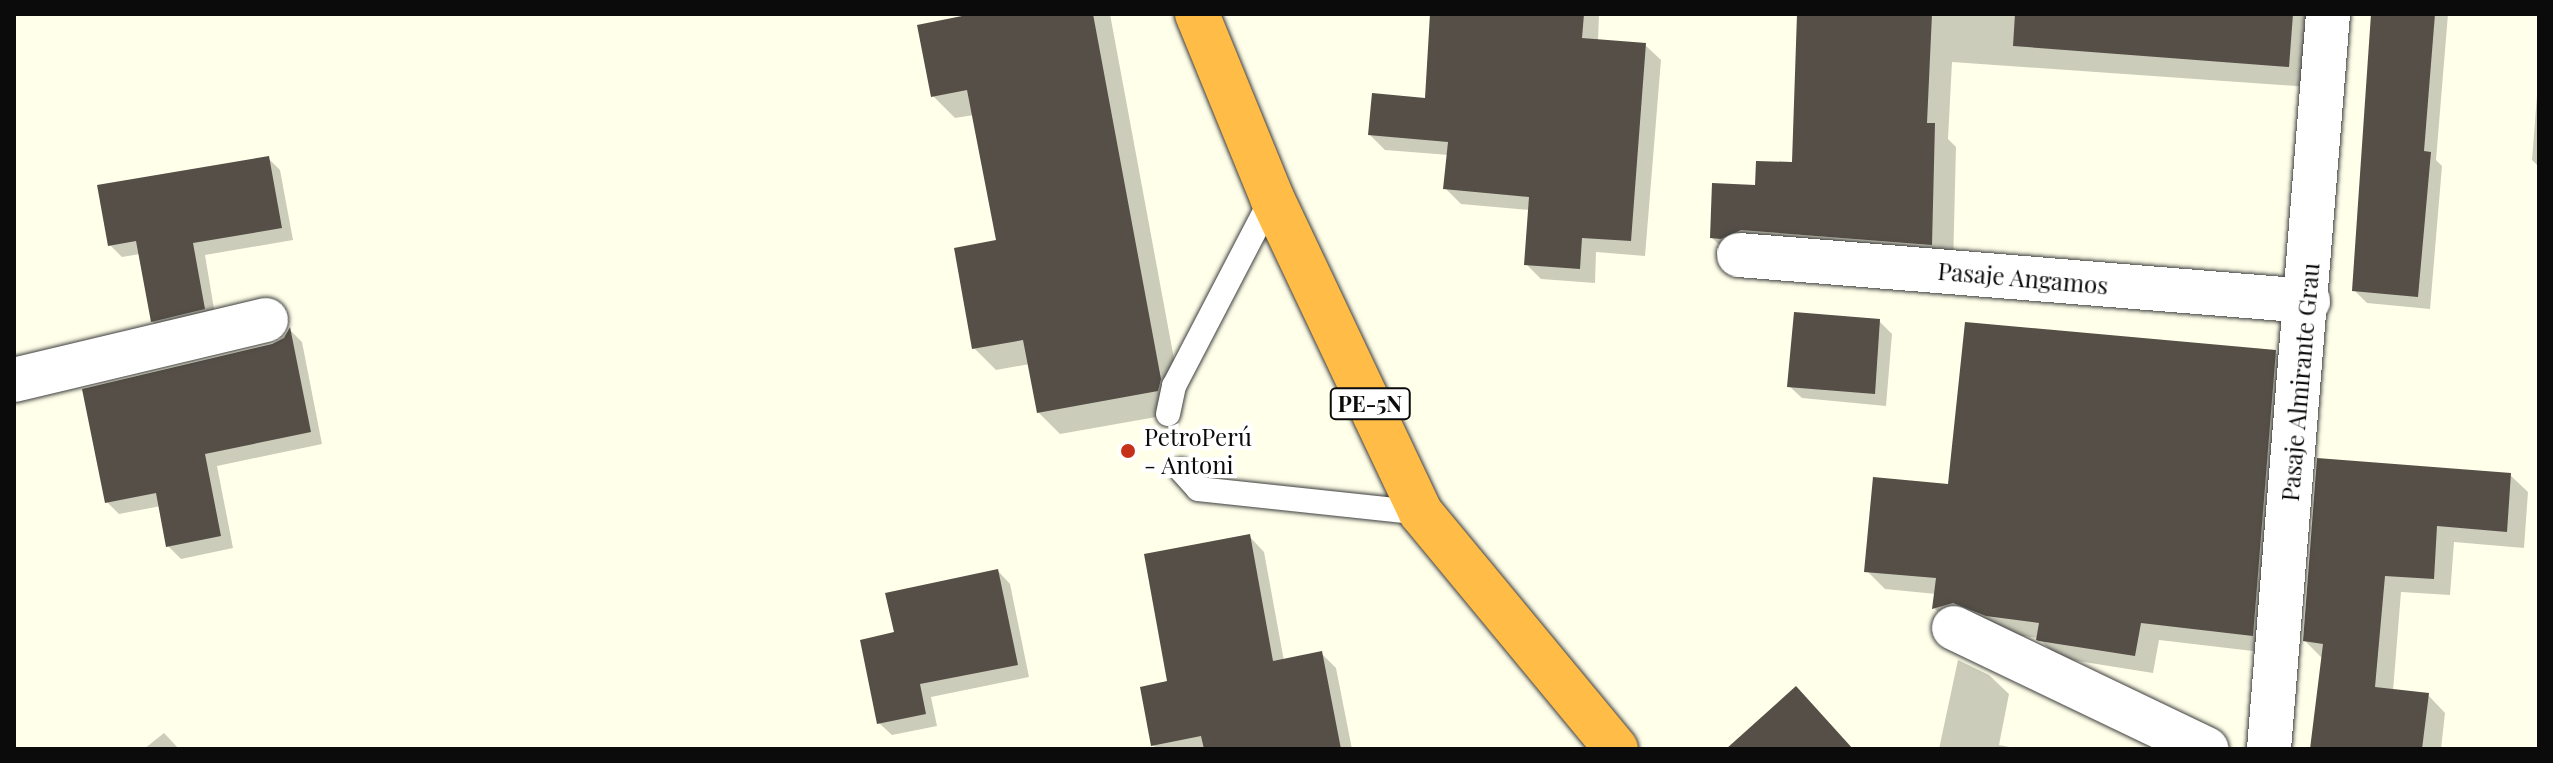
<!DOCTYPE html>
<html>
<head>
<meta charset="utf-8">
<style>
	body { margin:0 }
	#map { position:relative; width:2553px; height:763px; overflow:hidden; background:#ffffea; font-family:"Playfair Display",serif }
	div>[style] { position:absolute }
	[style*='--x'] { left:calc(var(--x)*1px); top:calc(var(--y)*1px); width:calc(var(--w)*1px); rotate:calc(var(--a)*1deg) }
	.shadow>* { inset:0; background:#0003 }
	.building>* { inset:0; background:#554f47 }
	.roads { filter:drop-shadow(0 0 2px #3e3e3e) drop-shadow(0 0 2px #3e3e3e) }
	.lane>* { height:24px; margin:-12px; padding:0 12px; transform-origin:12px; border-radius:12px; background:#fff }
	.street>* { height:44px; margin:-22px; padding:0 22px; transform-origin:22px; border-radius:22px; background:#fff }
	.highway>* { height:44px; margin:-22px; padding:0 22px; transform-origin:22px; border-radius:22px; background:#ffbd48 }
	.dots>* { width:22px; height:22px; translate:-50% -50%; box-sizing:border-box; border:4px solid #fff; border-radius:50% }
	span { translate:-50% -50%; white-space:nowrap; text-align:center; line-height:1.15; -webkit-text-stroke:8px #fff; paint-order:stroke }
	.shield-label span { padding:2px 6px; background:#fff; border:2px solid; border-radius:6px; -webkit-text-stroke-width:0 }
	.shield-label { font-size:22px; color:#0b0b0b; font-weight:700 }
	.street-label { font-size:24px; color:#0b0b0b }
	.poi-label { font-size:24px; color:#0b0b0b }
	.left { translate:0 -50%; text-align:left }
	.frame { position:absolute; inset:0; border:16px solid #0b0b0b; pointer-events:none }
</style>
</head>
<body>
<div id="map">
	<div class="shadow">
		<i style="clip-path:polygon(982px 14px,1110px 14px,1182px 402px,1179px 413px,1060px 434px,1038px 412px,1030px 364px,996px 370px,974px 348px,998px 242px,974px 115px,955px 118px,933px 96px)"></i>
		<i style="clip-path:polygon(1432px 14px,1599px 14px,1598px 41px,1645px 45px,1661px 60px,1645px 256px,1596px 252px,1595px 283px,1541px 279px,1526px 264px,1530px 210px,1461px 204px,1445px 188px,1449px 155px,1385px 150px,1370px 135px,1427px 100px)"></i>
		<i style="clip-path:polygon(1801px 14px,2315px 14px,2310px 87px,1952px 62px,1948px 139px,1956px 147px,1953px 266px,1734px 259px,1712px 238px,1757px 187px,1794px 164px)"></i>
		<i style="clip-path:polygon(2375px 14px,2448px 14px,2436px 160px,2442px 166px,2430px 309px,2367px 303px,2354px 290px)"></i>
		<i style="clip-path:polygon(2539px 70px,2539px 167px,2532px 160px)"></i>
		<i style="clip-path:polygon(268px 158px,280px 170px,293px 240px,205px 255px,216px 321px,165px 333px,152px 321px,140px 254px,122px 257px,110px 245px)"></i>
		<i style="clip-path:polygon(1879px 321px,1892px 334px,1886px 406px,1802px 398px,1789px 386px)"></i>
		<i style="clip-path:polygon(290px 330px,302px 342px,322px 444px,217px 466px,233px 548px,181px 559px,168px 546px,161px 506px,119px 514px,107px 502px)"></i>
		<i style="clip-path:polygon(2275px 352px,2293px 370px,2270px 653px,2159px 640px,2153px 673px,2059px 658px,2038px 638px,1952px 626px,1934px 608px,1936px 594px,1885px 589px,1867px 571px,1950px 486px)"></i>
		<i style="clip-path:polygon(2319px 460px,2510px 475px,2528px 492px,2524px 548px,2454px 542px,2450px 595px,2401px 592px,2393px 691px,2428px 695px,2445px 713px,2441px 749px,2312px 749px,2323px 659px,2305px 641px)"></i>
		<i style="clip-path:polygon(1249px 536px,1264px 552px,1284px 661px,1321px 653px,1336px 668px,1352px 749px,1157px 749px,1153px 745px,1169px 683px)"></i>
		<i style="clip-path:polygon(998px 571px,1010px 584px,1029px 677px,931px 697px,937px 726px,892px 735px,879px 723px,896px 634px)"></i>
		<i style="clip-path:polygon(1958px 660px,1989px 675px,2009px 694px,1999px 745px,2020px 749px,1939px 749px)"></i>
		<i style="clip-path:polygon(164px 733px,179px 749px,144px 749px)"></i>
	</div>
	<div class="building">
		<i style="clip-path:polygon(972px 14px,1093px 14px,1161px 379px,1158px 391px,1037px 413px,1023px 340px,972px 349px,954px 248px,996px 240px,967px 90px,931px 97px,917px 25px)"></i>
		<i style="clip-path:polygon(1430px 14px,1584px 14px,1582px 38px,1646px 43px,1631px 241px,1582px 238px,1580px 269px,1524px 265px,1529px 197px,1443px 189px,1448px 142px,1368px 135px,1372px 93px,1425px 98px)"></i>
		<i style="clip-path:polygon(1797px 14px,1932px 14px,1927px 123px,1935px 123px,1932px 245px,1741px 230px,1721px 239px,1710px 238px,1712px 183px,1755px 185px,1756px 161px,1792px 162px)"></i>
		<i style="clip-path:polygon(2015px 14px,2293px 14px,2289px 67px,2013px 46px)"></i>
		<i style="clip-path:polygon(2371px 14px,2435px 14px,2424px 151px,2431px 152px,2418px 297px,2352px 291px)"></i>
		<i style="clip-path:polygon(269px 156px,282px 228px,193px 243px,205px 309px,151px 322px,136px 241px,108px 246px,97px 185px)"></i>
		<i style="clip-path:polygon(1794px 312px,1880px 319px,1875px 394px,1787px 387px)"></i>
		<i style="clip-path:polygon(1965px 322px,2276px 350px,2253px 636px,2141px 623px,2135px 656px,2039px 641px,2036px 640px,2039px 623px,1986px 616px,1953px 603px,1932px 609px,1936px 578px,1864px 572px,1873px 477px,1948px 484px)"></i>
		<i style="clip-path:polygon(290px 327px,311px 432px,205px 454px,221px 536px,166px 547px,156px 493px,105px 503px,82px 389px,272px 344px,284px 338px)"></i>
		<i style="clip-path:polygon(2317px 458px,2511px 473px,2507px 532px,2437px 526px,2434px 579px,2385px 576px,2375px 687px,2429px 693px,2422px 749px,2310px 749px,2323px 644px,2303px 641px)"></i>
		<i style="clip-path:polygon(1250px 534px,1273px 661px,1322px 651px,1341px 749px,1204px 749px,1201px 736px,1151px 746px,1140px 687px,1167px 681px,1144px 554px)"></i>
		<i style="clip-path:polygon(998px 569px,1018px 665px,920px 684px,926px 714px,877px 724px,860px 640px,894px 632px,885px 593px)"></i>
		<i style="clip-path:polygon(1796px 686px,1853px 749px,1726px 749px)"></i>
	</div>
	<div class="roads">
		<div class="lane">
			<i style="--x:1168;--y:414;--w:29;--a:-78"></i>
			<i style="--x:1174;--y:386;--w:212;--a:-62.5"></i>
			<i style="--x:1181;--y:470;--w:25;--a:48"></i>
			<i style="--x:1198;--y:489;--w:224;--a:6.1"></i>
		</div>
		<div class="street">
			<i style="--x:1739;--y:255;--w:571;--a:4.62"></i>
			<i style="--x:14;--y:380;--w:259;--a:-13.4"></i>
			<i style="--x:1954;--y:628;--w:280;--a:25.6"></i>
			<i style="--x:2269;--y:749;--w:737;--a:-85.41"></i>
		</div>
		<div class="highway">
			<i style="--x:1197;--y:14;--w:199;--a:67.8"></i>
			<i style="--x:1272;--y:198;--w:348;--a:64.7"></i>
			<i style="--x:1421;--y:513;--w:306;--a:50.4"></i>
		</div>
	</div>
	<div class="dots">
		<i style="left:1128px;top:451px;background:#c5311a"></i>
	</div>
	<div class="shield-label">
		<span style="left:1370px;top:404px">PE-5N</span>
	</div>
	<div class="street-label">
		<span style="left:2023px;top:278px;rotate:5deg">Pasaje Angamos</span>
		<span style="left:2300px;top:382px;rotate:-85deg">Pasaje Almirante Grau</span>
	</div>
	<div class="poi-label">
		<span class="left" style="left:1144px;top:451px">PetroPerú<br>- Antoni</span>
	</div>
	<div class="frame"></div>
</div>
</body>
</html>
